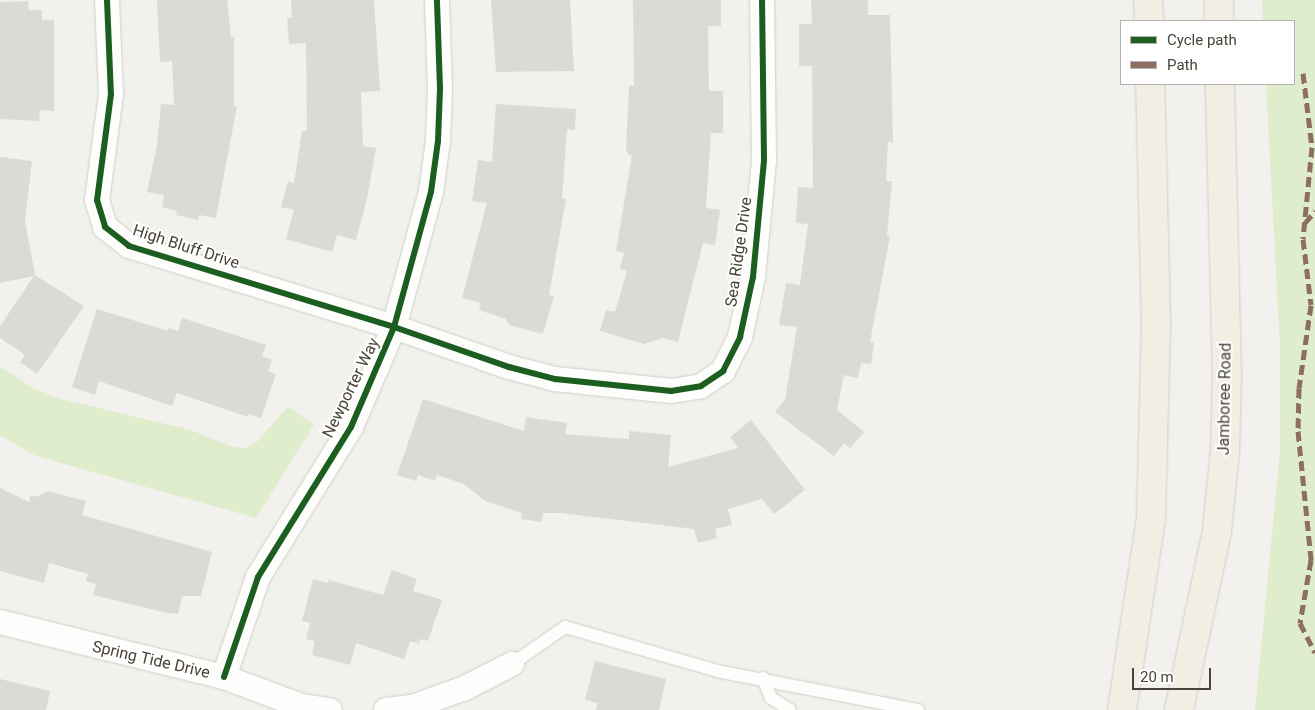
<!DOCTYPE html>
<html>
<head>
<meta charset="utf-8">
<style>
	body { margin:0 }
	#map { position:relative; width:1315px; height:710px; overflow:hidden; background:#f2f1ed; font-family:Roboto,sans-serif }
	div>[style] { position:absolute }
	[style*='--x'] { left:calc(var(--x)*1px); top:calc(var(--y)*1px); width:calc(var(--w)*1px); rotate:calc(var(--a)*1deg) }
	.green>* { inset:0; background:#e0edcd }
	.building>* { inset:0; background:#dcdad5 }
	.roads { filter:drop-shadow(0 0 1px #d0ceca) drop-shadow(0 0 1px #d0ceca) }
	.lane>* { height:12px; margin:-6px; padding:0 6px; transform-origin:6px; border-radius:6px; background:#fdfdfc }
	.street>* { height:24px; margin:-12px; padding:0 12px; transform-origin:12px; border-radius:12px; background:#fdfdfc }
	.primary>* { height:28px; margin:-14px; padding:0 14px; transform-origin:14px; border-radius:14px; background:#f2eee4 }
	.quiet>* { height:5px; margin-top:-2.5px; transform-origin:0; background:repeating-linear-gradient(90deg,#8d6e63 0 10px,transparent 0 15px) }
	.cycleway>* { height:6px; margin:-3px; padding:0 3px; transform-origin:3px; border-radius:3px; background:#1b5e20 }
	span { translate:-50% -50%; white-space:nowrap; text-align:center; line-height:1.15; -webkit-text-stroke:4px #fff; paint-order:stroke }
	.street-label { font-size:16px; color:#494238 }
	.legend { position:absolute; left:1120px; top:20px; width:175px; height:65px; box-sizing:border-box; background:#fff; border:1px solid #b6b3af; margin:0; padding:6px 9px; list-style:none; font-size:15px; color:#494238 }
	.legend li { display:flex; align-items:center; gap:10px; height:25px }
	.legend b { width:25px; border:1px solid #b6b3af }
	.scale { position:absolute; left:1132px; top:668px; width:79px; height:22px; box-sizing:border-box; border:2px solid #494238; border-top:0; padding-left:6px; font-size:15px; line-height:18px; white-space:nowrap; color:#494238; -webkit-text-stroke:4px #fff; paint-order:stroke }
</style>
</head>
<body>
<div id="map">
	<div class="green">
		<i style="clip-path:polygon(1262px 0,1315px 0,1315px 710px,1255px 710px,1280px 451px,1280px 348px,1266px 84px,1294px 84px,1294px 21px,1263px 21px)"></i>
		<i style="clip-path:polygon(0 366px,33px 388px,61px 399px,191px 430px,233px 447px,246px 448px,258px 441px,288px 406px,314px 425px,256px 518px,36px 456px,0 435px)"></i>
	</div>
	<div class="building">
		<i style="clip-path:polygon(157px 0,227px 0,231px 37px,234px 37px,234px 106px,237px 106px,216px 218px,199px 215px,198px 220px,176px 215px,177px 211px,162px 207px,164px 195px,147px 192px,157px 146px,161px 104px,174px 105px,172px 61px,160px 62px)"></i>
		<i style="clip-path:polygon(291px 0,374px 0,380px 91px,361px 92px,363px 146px,376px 148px,367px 199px,356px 240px,337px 235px,332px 252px,286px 239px,294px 210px,281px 207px,288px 181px,294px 183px,302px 131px,307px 131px,306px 43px,289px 44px,287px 18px,292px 18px)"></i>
		<i style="clip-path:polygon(491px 0,570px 0,574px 71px,496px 72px)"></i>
		<i style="clip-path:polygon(633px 0,721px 0,721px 26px,708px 26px,709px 91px,723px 91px,723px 133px,711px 133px,706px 208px,720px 210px,715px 245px,703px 243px,678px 342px,663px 338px,644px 344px,600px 331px,606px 310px,615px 312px,627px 271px,620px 269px,624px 253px,616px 251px,632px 155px,628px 154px,626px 149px,629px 86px,634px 86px)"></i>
		<i style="clip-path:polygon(811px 0,868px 0,868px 15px,890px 15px,893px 142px,888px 142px,886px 181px,892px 181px,887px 236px,890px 236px,870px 342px,874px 343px,871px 364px,861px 363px,858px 378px,844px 375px,837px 410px,864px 432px,850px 448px,844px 443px,834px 456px,775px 412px,785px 400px,797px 327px,779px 325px,786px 283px,800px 285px,808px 224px,796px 223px,798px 187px,813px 188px,812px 66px,799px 66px,799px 24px,812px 24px)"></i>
		<i style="clip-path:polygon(28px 1px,29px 10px,42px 10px,42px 20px,54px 20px,54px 111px,40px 110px,39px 121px,0 119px,0 2px)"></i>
		<i style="clip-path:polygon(496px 104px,576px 109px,575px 130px,567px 129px,562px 199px,566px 199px,549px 295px,554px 296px,543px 334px,509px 325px,506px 319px,479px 310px,481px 303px,462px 298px,487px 203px,472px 201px,478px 160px,492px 162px)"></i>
		<i style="clip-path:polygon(0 157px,32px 161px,25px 221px,35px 275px,84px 306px,37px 374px,20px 362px,25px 355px,0 338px,0 326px,34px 276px,0 283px)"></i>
		<i style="clip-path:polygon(97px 309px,168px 331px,169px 328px,178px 331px,182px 318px,266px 345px,262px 356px,272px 360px,268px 371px,276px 374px,261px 418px,249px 414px,248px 417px,177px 393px,172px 406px,99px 381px,95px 395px,72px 387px)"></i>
		<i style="clip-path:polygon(423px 399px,524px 431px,526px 417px,567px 423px,565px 434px,629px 439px,629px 431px,671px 435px,668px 467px,738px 448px,730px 437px,751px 420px,805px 490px,774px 514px,762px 499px,728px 509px,732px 525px,715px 529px,717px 538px,698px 543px,694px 529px,560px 513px,543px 513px,542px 522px,521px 519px,522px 513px,485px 501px,464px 484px,437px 475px,435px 481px,418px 475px,416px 481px,397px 475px)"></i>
		<i style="clip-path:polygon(0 488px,29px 502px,31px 495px,37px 497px,47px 491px,86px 501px,82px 515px,212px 552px,201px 596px,182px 596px,178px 614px,167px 613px,93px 595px,96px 584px,86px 581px,88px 574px,49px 563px,44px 583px,0 571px)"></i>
		<i style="clip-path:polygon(392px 570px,417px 579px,413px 591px,442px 600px,428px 641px,420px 639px,419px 644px,410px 641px,404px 659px,356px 643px,350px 665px,312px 655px,315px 641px,306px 639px,310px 623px,302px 621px,313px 579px,328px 583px,329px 580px,383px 595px)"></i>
		<i style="clip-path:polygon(595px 661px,666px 679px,659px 710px,596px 710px,598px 703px,585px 700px)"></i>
		<i style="clip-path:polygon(0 679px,50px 691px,46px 710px,0 710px)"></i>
	</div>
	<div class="roads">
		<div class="lane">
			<i style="--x:512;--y:664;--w:65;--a:-34.9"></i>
			<i style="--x:565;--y:627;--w:158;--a:16.1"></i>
			<i style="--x:717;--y:671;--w:205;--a:11"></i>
			<i style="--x:763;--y:678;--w:22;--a:68"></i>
			<i style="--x:771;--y:698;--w:22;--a:32"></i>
		</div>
		<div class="street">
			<i style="--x:107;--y:0;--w:94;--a:87.6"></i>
			<i style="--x:111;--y:94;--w:107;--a:97.5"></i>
			<i style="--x:97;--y:200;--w:28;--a:73"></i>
			<i style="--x:105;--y:227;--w:31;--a:38"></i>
			<i style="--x:129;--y:246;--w:277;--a:17"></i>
			<i style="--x:394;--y:327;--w:122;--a:19.2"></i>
			<i style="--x:509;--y:367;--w:48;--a:14.6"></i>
			<i style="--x:555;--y:379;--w:117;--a:5.9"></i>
			<i style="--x:671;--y:391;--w:30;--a:-9"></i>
			<i style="--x:701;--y:386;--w:27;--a:-34"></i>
			<i style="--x:723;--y:371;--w:38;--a:-63"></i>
			<i style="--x:740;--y:337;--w:61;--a:-77.8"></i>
			<i style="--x:753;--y:277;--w:118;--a:-84.6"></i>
			<i style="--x:764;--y:160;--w:160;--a:-90.7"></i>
			<i style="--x:0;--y:622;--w:231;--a:13.8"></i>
			<i style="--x:224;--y:677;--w:82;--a:20.6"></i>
			<i style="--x:301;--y:706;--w:29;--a:8"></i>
			<i style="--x:224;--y:677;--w:106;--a:-71.2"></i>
			<i style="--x:258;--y:577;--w:176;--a:-58.2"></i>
			<i style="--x:351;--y:427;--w:109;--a:-66.7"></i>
			<i style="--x:394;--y:327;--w:140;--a:-74.7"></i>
			<i style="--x:431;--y:192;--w:51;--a:-82.2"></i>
			<i style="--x:438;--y:141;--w:53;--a:-87.8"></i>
			<i style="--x:440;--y:88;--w:88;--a:-92"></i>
			<i style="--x:386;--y:710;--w:26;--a:-7"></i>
			<i style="--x:412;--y:707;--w:56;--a:-19.7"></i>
			<i style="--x:465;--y:688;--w:53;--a:-27.1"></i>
		</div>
		<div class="primary">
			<i style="--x:1148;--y:0;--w:21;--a:87"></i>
			<i style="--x:1219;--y:0;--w:21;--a:90"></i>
			<i style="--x:1122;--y:710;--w:194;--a:-81.4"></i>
			<i style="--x:1151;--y:518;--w:196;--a:-88.5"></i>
			<i style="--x:1156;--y:322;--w:238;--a:-91.4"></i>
			<i style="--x:1179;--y:710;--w:183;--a:-78"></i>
			<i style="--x:1217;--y:531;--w:80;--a:-84.3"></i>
			<i style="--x:1225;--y:451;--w:76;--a:-88.5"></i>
			<i style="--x:1227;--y:375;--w:291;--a:-91.4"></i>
		</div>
	</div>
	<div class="quiet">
		<i style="--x:1303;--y:73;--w:75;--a:83.1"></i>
		<i style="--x:1312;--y:147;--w:92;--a:95.6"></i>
		<i style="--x:1303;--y:239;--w:66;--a:83.1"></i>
		<i style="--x:1311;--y:305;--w:84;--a:98.2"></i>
		<i style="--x:1299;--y:388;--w:43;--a:91.3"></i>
		<i style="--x:1298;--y:431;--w:130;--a:84.2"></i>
		<i style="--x:1311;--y:560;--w:64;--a:99.9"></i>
		<i style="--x:1300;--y:623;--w:33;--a:63"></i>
		<i style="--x:1305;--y:223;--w:16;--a:-50"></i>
	</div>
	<div class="cycleway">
		<i style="--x:107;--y:0;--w:94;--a:87.6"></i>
		<i style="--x:111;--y:94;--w:107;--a:97.5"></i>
		<i style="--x:97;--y:200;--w:28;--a:73"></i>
		<i style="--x:105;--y:227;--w:31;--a:38"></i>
		<i style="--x:129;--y:246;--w:277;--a:17"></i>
		<i style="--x:394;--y:327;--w:122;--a:19.2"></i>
		<i style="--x:509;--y:367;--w:48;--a:14.6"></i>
		<i style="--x:555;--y:379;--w:117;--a:5.9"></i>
		<i style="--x:671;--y:391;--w:30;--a:-9"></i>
		<i style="--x:701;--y:386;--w:27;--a:-34"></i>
		<i style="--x:723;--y:371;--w:38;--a:-63"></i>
		<i style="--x:740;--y:337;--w:61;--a:-77.8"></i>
		<i style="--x:753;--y:277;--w:118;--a:-84.6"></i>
		<i style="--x:764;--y:160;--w:160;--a:-90.7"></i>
		<i style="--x:224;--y:677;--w:106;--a:-71.2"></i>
		<i style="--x:258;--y:577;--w:176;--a:-58.2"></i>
		<i style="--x:351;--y:427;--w:109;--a:-66.7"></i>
		<i style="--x:394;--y:327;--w:140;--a:-74.7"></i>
		<i style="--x:431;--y:192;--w:51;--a:-82.2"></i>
		<i style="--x:438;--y:141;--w:53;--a:-87.8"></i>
		<i style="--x:440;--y:88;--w:88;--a:-92"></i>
	</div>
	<div class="street-label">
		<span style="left:186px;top:247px;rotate:18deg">High Bluff Drive</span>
		<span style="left:739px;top:252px;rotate:-82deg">Sea Ridge Drive</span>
		<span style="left:351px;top:388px;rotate:-64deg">Newporter Way</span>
		<span style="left:1225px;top:399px;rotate:-89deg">Jamboree Road</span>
		<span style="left:151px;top:660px;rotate:13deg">Spring Tide Drive</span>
	</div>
	<ul class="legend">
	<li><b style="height:6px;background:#1b5e20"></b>Cycle path</li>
	<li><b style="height:6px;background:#8d6e63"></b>Path</li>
	</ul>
	<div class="scale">20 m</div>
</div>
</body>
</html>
